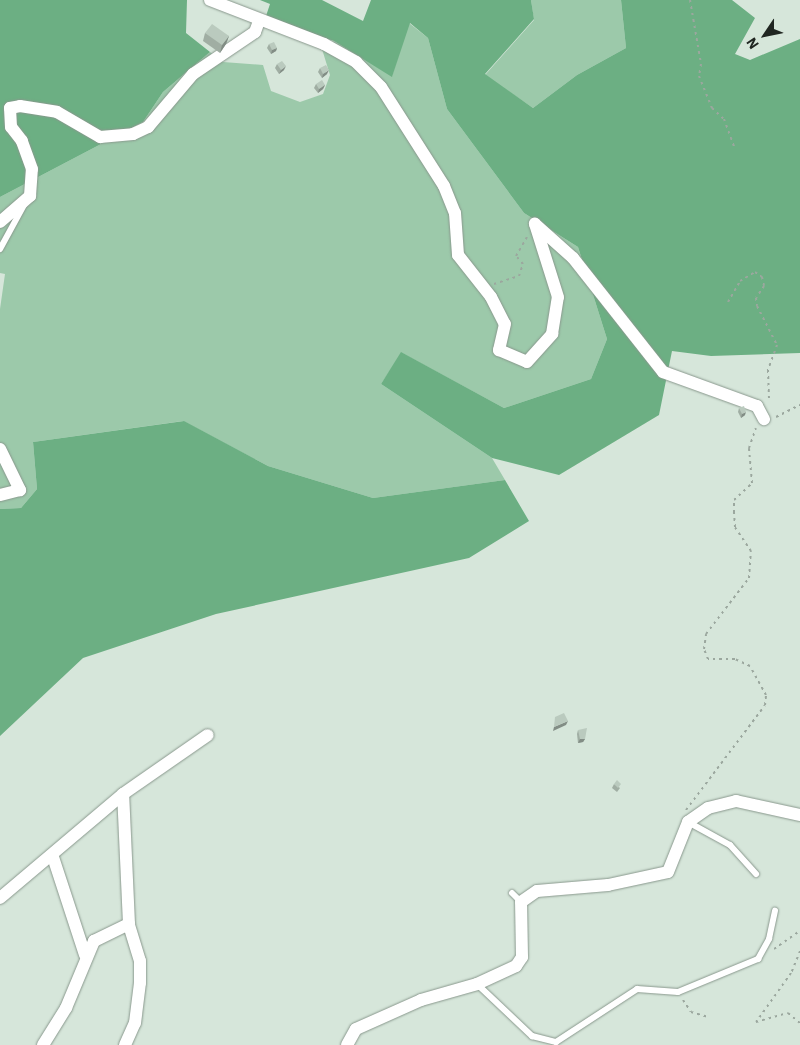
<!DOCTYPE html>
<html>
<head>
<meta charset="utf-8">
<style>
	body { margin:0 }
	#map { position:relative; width:800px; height:1045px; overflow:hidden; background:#d6e6da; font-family:"IBM Plex Sans",sans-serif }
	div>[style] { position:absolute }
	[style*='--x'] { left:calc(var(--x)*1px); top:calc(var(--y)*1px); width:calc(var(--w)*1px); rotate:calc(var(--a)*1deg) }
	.green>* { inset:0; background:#9cc9aa }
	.forest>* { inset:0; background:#6caf83 }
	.path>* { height:2px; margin-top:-1px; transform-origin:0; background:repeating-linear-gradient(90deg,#9ba79e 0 2.5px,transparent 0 6.5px) }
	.roads { filter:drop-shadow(0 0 1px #89988d) drop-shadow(0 0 1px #89988d) }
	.lane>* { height:6px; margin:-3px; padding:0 3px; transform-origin:3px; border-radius:3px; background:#fff }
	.street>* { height:12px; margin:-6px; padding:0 6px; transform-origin:6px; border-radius:6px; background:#fff }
	.wall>* { inset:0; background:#a0aea3 }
	.shaded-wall>* { inset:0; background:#828d85 }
	.building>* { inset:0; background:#bacabe }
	span { translate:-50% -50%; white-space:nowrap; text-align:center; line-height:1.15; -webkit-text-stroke:4px #d6e6da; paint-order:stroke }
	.north { position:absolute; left:740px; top:10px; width:50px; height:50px; -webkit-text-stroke:4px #d6e6da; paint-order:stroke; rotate:236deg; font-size:14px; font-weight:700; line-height:20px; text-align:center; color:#202621 }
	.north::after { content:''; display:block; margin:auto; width:18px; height:22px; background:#202621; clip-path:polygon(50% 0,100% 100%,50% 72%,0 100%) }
</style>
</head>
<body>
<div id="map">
	<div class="green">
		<i style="clip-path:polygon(531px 0,621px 0,626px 48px,577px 75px,533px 108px,485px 75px,534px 20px)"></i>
		<i style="clip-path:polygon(409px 23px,428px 38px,447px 109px,524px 213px,578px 247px,607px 339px,591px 379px,504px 408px,402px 353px,381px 384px,492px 458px,505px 480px,373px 498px,268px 466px,183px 421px,33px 442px,37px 489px,21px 508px,0 509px,0 309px,5px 274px,0 273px,0 197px,143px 122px,163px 92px,210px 52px,223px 62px,263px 65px,271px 91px,300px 102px,323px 94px,330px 75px,322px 49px,334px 41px,392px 76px)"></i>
	</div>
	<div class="forest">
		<i style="clip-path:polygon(0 0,187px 0,186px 33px,210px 52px,163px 92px,143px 122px,0 197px)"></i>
		<i style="clip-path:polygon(260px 0,322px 0,363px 21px,371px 0,531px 0,534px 19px,485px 74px,533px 108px,577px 75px,626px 48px,621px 0,732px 0,755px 18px,735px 54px,750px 60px,800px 39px,800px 353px,711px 356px,672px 351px,659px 415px,559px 475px,492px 458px,381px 384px,401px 352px,504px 408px,591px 379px,607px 339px,578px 247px,524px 213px,447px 109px,428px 38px,410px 23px,392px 77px,334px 41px,265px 19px,270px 4px)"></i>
		<i style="clip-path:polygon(184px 421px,268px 466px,373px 498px,505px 480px,529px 521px,469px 558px,216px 614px,83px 658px,0 736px,0 509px,21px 508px,37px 489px,33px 442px)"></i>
	</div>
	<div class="path">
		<i style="--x:690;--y:0;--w:65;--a:80.2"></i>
		<i style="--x:701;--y:64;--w:12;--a:99"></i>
		<i style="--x:699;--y:76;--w:35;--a:68"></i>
		<i style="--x:712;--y:108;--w:16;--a:43"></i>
		<i style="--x:724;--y:119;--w:30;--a:70"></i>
		<i style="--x:494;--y:284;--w:26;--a:-18"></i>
		<i style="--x:519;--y:276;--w:13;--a:-72"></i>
		<i style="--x:523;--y:264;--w:11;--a:-131"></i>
		<i style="--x:516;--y:256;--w:22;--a:-60"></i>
		<i style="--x:728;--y:302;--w:24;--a:-60"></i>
		<i style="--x:740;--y:281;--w:17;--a:-31"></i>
		<i style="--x:755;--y:272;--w:9;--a:36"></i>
		<i style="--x:762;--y:277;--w:9;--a:77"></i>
		<i style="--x:764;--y:286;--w:14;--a:124"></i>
		<i style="--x:756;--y:298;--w:8;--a:83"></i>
		<i style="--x:757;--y:306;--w:44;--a:62.9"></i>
		<i style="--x:777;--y:345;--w:27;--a:110"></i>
		<i style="--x:768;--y:370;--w:32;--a:88"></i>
		<i style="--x:776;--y:417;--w:27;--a:-27"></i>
		<i style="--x:686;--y:810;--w:131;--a:-53"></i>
		<i style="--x:765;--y:705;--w:10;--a:-84"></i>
		<i style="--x:766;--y:695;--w:33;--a:-119"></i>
		<i style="--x:750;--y:666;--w:17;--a:-155"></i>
		<i style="--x:735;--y:659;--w:27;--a:180"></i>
		<i style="--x:708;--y:659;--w:11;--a:-112"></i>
		<i style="--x:704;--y:649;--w:15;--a:-82"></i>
		<i style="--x:706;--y:634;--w:71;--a:-52.5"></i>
		<i style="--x:749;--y:578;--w:27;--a:-86"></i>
		<i style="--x:751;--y:551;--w:29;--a:-124"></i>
		<i style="--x:735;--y:527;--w:15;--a:-94"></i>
		<i style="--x:734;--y:512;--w:12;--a:-90"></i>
		<i style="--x:734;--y:500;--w:25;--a:-43"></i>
		<i style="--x:752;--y:483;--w:35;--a:-95"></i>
		<i style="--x:749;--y:448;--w:21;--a:-71"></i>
		<i style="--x:774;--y:949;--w:32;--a:-35"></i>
		<i style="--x:800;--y:951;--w:24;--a:112"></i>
		<i style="--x:791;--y:973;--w:60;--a:125.5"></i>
		<i style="--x:756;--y:1022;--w:33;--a:-16"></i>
		<i style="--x:788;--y:1013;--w:16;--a:40"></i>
		<i style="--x:683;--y:1000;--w:14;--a:56"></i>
		<i style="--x:691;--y:1012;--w:18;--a:16"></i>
	</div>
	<div class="roads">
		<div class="lane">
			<i style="--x:0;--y:249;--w:50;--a:-61.4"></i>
			<i style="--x:688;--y:822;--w:48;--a:28.7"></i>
			<i style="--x:730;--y:845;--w:39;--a:48"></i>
			<i style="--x:512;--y:893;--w:13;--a:45"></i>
			<i style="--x:477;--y:984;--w:76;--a:43.4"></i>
			<i style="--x:532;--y:1036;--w:25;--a:14"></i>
			<i style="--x:556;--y:1042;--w:97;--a:-33.2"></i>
			<i style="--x:637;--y:989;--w:41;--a:4.2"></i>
			<i style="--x:678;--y:992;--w:87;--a:-22.4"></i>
			<i style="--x:758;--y:959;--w:23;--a:-61"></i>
			<i style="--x:769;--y:939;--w:29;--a:-78"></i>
		</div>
		<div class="street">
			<i style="--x:210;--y:0;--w:122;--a:21.1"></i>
			<i style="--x:324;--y:44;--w:37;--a:29"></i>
			<i style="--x:356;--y:62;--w:35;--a:45"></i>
			<i style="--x:381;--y:87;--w:117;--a:57.5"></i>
			<i style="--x:444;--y:186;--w:29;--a:68"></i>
			<i style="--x:455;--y:213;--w:42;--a:85.9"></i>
			<i style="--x:458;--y:255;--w:53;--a:51.8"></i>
			<i style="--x:491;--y:297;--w:30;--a:63"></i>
			<i style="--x:505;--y:324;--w:27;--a:103"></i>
			<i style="--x:499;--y:350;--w:30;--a:23"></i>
			<i style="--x:527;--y:362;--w:38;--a:-48"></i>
			<i style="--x:552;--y:334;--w:37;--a:-81"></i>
			<i style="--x:558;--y:297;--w:77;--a:-107.5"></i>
			<i style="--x:535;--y:224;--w:51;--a:41.8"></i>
			<i style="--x:573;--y:258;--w:145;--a:51.7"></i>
			<i style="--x:663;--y:372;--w:100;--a:19.9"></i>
			<i style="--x:757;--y:406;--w:15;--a:62"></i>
			<i style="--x:0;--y:222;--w:40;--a:-41"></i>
			<i style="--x:30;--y:196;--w:27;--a:-86"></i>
			<i style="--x:32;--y:169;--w:30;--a:-110"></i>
			<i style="--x:22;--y:141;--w:18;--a:-128"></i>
			<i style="--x:11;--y:127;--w:19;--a:-93"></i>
			<i style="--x:10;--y:108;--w:10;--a:-11"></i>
			<i style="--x:20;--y:106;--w:37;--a:9"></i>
			<i style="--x:57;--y:112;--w:50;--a:30.2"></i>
			<i style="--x:100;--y:137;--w:33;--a:-5"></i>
			<i style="--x:133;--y:134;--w:17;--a:-25"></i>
			<i style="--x:148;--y:127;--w:70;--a:-49.7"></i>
			<i style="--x:193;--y:74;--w:75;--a:-34.1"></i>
			<i style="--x:255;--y:32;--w:12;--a:-70"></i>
			<i style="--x:0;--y:449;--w:46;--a:64"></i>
			<i style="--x:20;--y:490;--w:21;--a:166"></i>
			<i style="--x:53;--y:857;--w:103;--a:71.9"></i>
			<i style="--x:0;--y:898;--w:161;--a:-40.2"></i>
			<i style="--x:43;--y:1045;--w:44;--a:-58.1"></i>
			<i style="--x:66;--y:1008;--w:73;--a:-67.3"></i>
			<i style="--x:94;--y:941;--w:39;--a:-26"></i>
			<i style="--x:129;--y:924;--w:130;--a:-92.6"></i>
			<i style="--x:123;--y:794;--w:103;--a:-34.8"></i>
			<i style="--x:125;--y:1045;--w:24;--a:-66"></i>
			<i style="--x:135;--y:1023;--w:40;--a:-82.9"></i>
			<i style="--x:140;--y:983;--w:22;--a:-90"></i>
			<i style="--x:140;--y:961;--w:39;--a:-107"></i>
			<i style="--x:347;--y:1045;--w:18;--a:-61"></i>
			<i style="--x:356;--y:1029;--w:71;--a:-24"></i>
			<i style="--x:421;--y:1000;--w:58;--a:-15.9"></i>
			<i style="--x:477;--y:984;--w:43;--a:-24.8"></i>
			<i style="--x:516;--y:966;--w:11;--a:-56"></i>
			<i style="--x:522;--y:957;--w:55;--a:-91"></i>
			<i style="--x:521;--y:902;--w:19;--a:-35"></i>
			<i style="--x:537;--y:891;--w:71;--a:-4.8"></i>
			<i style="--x:608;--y:885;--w:61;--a:-12.2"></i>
			<i style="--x:668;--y:872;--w:54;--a:-68.2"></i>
			<i style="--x:688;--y:822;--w:24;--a:-35"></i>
			<i style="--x:708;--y:808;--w:29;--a:-14"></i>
			<i style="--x:736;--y:801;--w:66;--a:12.3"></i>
		</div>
	</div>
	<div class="wall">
		<i style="clip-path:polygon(205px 33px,229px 36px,226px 44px,220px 53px,203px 41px)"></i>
		<i style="clip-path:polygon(269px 44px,277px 48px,276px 51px,271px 54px,267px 48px)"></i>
		<i style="clip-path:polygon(277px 64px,284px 70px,279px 74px,275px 68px)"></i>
		<i style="clip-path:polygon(320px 68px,327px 74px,322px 78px,318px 72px)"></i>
		<i style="clip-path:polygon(316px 84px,325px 85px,323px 89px,318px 93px,314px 88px)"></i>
		<i style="clip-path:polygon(739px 408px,745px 415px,741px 418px,738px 412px)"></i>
		<i style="clip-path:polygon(578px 730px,585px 739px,583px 742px,578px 743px,577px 734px)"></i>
		<i style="clip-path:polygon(614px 784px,620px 788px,617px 792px,612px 788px)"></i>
	</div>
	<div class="shaded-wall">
		<i style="clip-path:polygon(229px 36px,226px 44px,220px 53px,222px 45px)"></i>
		<i style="clip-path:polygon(277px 48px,276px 51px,271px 54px,272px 50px)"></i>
		<i style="clip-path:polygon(286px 66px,284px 70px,279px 74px,281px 70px)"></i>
		<i style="clip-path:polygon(329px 70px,327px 74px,322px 78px,323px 74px)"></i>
		<i style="clip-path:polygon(325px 85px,323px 89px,318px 93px,319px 89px)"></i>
		<i style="clip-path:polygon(746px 412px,745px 415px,741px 418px,742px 414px)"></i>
		<i style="clip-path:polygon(568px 721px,566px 725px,553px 731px,554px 727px)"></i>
		<i style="clip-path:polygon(580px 739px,585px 739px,583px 742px,578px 743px)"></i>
	</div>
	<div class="building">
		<i style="clip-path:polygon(212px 24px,229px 36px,222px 45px,205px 33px)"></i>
		<i style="clip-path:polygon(274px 42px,277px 48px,272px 50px,269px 44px)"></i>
		<i style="clip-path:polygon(282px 61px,286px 66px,281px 70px,277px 64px)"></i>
		<i style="clip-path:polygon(326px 65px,329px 70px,323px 74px,320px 68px)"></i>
		<i style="clip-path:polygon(322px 80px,325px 85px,319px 89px,316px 84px)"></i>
		<i style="clip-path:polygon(744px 406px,746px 412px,742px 414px,739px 408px)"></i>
		<i style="clip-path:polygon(564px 713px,568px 721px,554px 727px,555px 717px)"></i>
		<i style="clip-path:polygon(587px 728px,585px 739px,580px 739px,578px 730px)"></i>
		<i style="clip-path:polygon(617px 780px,621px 784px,618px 788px,614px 784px)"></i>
	</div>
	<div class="north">N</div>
</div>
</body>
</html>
